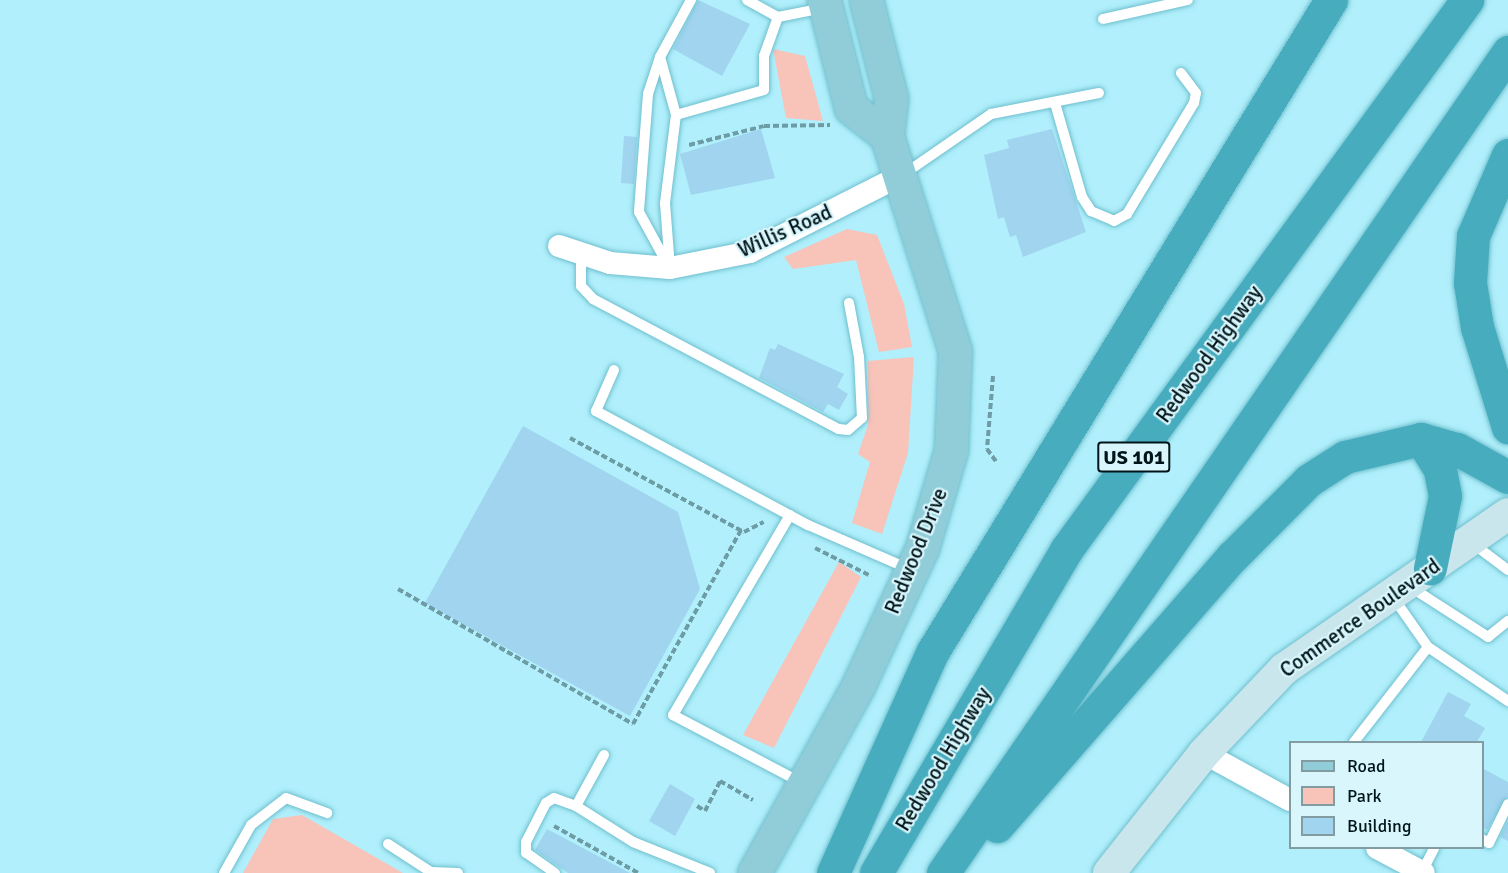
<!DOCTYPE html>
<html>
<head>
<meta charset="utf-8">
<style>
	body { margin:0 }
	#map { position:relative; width:1508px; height:873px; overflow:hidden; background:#b0effb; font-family:Signika,sans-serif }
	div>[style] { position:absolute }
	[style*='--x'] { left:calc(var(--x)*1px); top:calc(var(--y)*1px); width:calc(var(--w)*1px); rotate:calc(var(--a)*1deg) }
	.green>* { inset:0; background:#f8c3b9 }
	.building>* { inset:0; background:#a0d4ef }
	.path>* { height:4px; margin-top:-2px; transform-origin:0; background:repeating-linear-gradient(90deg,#6d9ca5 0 6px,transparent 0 9px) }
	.roads { filter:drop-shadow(0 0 2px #6fbfce) drop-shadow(0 0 2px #6fbfce) }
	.lane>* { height:10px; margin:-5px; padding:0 5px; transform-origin:5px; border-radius:5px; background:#fff }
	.street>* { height:22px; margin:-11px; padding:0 11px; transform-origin:11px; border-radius:11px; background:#fff }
	.secondary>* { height:32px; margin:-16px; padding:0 16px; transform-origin:16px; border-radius:16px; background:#c8e6ec }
	.primary>* { height:33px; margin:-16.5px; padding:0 16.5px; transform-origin:16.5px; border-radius:16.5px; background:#90cdd8 }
	.highway>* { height:33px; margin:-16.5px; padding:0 16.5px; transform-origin:16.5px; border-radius:16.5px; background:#46acbe }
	span { translate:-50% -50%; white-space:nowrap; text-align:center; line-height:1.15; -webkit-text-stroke:4.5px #d8f6fc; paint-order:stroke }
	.shield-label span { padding:2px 4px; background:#d8f6fc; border:2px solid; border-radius:4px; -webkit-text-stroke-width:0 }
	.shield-label { font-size:20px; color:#00151a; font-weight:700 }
	.street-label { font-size:21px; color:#00151a }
	.legend { position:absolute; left:1289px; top:741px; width:195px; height:108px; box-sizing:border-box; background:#d8f6fc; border:2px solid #829ca2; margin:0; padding:8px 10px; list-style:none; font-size:18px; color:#00151a }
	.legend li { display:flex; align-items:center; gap:12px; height:30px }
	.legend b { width:30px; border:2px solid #829ca2 }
</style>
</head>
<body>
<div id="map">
	<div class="green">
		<i style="clip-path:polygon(773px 49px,805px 56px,823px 121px,786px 118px)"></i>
		<i style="clip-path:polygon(847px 229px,877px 235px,904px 304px,912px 347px,879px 352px,856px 260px,793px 269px,784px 257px)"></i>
		<i style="clip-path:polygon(914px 357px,908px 453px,882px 534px,852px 523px,870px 462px,858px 454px,868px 425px,868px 361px)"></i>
		<i style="clip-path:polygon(839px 562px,861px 577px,774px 748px,743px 735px)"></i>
		<i style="clip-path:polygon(302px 815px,403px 873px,243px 873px,273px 819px)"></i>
	</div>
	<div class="building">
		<i style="clip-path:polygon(698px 0,750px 24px,722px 76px,673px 49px)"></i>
		<i style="clip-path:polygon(761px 129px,775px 178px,691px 195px,680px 154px)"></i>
		<i style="clip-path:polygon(1052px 129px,1086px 232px,1023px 257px,1016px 235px,1010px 237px,1004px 217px,998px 219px,984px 155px,1009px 148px,1007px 140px)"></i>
		<i style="clip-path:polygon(624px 136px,637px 137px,634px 184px,621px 183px)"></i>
		<i style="clip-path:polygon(778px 344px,844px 374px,837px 387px,848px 394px,839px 410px,828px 404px,823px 412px,759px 378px,770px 348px,775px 350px)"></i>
		<i style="clip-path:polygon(523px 426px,678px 512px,700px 589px,630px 716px,425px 603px)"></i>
		<i style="clip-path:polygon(1448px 692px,1471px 704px,1464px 716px,1485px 728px,1477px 742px,1421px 742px)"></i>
		<i style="clip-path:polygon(1482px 768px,1508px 782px,1508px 797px,1487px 830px,1482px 827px)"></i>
		<i style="clip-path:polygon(670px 784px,695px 799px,675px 836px,649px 821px)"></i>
		<i style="clip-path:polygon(1508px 821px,1508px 841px,1500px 837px)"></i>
		<i style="clip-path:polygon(547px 829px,630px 873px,568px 873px,535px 850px)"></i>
	</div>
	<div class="path">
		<i style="--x:689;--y:145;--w:77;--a:-14.2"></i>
		<i style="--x:764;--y:126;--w:66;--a:-0.9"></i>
		<i style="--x:993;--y:376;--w:73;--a:94.7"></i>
		<i style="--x:987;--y:449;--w:17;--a:54"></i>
		<i style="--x:570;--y:438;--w:198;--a:28.4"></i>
		<i style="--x:744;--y:532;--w:22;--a:-27"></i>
		<i style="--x:815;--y:548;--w:63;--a:26.6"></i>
		<i style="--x:398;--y:589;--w:271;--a:29.9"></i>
		<i style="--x:633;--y:724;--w:222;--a:-60.9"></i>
		<i style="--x:697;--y:806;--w:9;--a:32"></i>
		<i style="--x:705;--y:811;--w:34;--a:-63"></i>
		<i style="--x:720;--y:781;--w:38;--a:30"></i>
		<i style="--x:554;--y:826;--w:96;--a:29.2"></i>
	</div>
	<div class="roads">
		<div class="lane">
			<i style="--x:747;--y:0;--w:35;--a:29"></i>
			<i style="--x:1103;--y:19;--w:87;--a:-12.6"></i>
			<i style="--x:660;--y:57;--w:39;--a:108"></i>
			<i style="--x:648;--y:94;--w:118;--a:94.4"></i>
			<i style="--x:639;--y:212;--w:60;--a:61.3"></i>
			<i style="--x:1055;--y:103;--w:98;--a:74"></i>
			<i style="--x:1082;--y:197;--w:17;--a:57"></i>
			<i style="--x:1091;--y:211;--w:25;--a:23"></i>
			<i style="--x:1114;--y:221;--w:15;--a:-28"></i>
			<i style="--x:1127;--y:214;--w:130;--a:-58.9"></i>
			<i style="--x:1194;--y:103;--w:10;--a:-79"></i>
			<i style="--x:1196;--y:93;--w:25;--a:-127"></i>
			<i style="--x:676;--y:115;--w:60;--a:-105.4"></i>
			<i style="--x:660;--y:57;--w:65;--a:-61.5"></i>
			<i style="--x:904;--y:174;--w:106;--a:-34.6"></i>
			<i style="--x:991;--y:114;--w:110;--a:-11"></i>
			<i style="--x:581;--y:253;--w:33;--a:90"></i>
			<i style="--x:581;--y:286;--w:18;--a:47"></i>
			<i style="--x:593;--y:299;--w:278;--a:27.9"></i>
			<i style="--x:839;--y:429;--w:9;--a:6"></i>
			<i style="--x:848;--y:430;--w:18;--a:-41"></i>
			<i style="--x:862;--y:418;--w:61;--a:-92.8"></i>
			<i style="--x:859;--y:357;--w:55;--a:-100.5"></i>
			<i style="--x:670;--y:268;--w:65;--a:-94.4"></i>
			<i style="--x:665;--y:203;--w:89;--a:-82.9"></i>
			<i style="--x:676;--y:115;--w:91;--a:-15.9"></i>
			<i style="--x:764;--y:90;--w:34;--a:-90"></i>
			<i style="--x:764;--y:56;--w:41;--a:-70.3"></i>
			<i style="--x:778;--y:17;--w:47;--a:-11.1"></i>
			<i style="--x:614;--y:370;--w:45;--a:113.7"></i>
			<i style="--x:596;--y:411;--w:241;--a:28.3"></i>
			<i style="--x:808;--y:525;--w:110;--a:23.5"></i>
			<i style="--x:790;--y:515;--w:232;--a:120.3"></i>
			<i style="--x:673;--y:715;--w:144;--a:27.8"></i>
			<i style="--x:1472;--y:543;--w:45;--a:36.9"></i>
			<i style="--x:1409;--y:586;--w:94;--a:32.8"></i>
			<i style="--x:1488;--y:637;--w:26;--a:-39"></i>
			<i style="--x:1428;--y:647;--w:97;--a:34"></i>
			<i style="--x:1354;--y:742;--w:120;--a:-52.1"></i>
			<i style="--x:1428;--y:647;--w:61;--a:-125"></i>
			<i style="--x:604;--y:755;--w:58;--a:118.8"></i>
			<i style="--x:576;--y:806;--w:67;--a:32.3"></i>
			<i style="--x:633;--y:842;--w:83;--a:21.9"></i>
			<i style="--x:1482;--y:839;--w:8;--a:30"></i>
			<i style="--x:1489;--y:843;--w:43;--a:-64"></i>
			<i style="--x:388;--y:844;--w:51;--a:33.1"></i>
			<i style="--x:431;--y:872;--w:27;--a:2"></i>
			<i style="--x:1422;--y:872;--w:27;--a:-63"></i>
			<i style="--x:224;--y:873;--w:55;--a:-60.6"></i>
			<i style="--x:251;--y:825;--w:44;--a:-37.6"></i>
			<i style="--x:286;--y:798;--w:44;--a:20.1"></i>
			<i style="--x:555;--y:873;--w:35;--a:-145"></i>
			<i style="--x:526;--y:853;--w:11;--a:-90"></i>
			<i style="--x:526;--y:842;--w:44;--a:-62.9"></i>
			<i style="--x:546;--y:803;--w:9;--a:-32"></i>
			<i style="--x:554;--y:798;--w:23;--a:20"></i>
		</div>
		<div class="street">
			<i style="--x:559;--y:246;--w:54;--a:18.4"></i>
			<i style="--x:610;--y:263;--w:60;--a:4.8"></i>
			<i style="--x:670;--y:268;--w:82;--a:-11.3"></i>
			<i style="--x:750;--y:252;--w:168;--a:-26.9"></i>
			<i style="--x:1204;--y:753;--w:98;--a:28.7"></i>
			<i style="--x:1377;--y:848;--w:53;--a:28"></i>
		</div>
		<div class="secondary">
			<i style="--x:1109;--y:873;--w:153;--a:-51.6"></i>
			<i style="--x:1204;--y:753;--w:116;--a:-46.4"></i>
			<i style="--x:1284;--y:669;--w:272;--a:-34.7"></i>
		</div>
		<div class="primary">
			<i style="--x:824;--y:0;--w:111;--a:76"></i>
			<i style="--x:851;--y:108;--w:46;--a:37.9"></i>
			<i style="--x:754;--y:873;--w:212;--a:-60.9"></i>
			<i style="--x:857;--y:688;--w:154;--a:-65.1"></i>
			<i style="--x:922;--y:548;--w:102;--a:-73.5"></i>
			<i style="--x:951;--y:450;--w:99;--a:-87.7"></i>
			<i style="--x:955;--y:351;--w:225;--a:-107.6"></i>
			<i style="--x:887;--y:136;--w:38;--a:-84"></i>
			<i style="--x:891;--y:98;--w:101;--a:-104.3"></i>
		</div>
		<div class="highway">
			<i style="--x:1508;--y:155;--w:88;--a:113.4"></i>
			<i style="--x:1473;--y:236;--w:47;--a:93.7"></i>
			<i style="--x:1470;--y:283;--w:45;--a:81"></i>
			<i style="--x:1477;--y:327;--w:105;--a:72.8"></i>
			<i style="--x:1421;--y:439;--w:36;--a:58"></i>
			<i style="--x:1440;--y:470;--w:26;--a:79"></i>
			<i style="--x:1445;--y:496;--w:74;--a:101.8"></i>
			<i style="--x:997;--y:826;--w:357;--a:-48.9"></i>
			<i style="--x:1232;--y:557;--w:109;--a:-45"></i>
			<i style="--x:1309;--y:480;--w:43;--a:-32.6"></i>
			<i style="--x:1345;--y:457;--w:78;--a:-13.3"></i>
			<i style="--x:1421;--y:439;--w:37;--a:16"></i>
			<i style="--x:1457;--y:449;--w:58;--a:28.8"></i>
			<i style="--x:833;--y:873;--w:243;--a:-65.8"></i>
			<i style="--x:933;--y:651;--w:763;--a:-58.56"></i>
			<i style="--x:876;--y:873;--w:375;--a:-59.5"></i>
			<i style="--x:1066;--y:550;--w:681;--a:-53.9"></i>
			<i style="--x:943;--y:873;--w:997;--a:-55.46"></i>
		</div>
	</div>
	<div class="shield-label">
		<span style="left:1134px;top:457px">US 101</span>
	</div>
	<div class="street-label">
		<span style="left:785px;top:231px;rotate:-24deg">Willis Road</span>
		<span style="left:1209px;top:354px;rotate:-54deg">Redwood Highway</span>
		<span style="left:916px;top:551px;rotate:-68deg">Redwood Drive</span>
		<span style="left:1360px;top:618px;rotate:-35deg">Commerce Boulevard</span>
		<span style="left:943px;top:759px;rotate:-59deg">Redwood Highway</span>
	</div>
	<ul class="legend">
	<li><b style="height:8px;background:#90cdd8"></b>Road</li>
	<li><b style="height:16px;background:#f8c3b9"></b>Park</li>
	<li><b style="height:16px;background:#a0d4ef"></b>Building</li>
	</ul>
</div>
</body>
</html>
